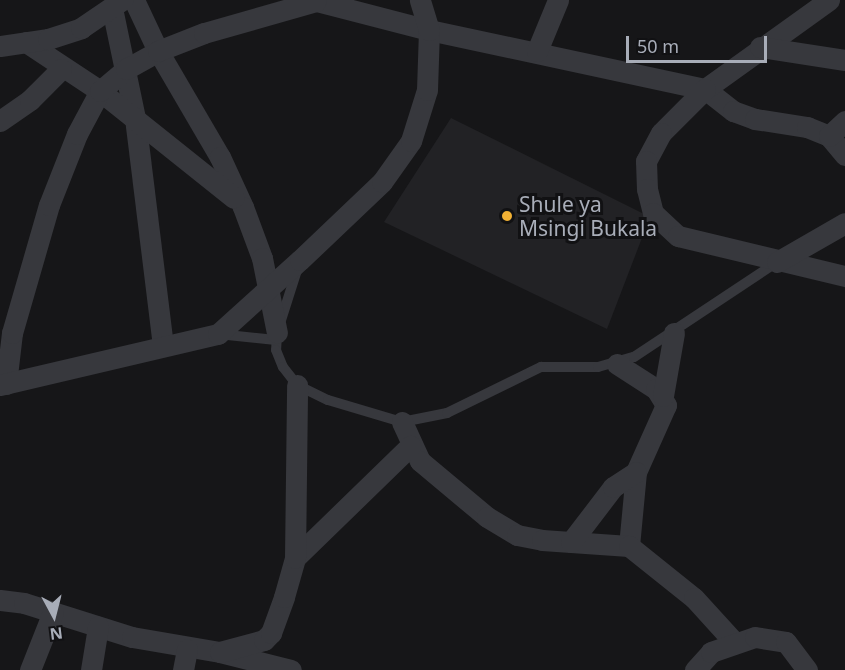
<!DOCTYPE html>
<html>
<head>
<meta charset="utf-8">
<style>
	body { margin:0 }
	#map { position:relative; width:845px; height:670px; overflow:hidden; background:#161618; font-family:"Noto Sans",sans-serif }
	div>[style] { position:absolute }
	[style*='--x'] { left:calc(var(--x)*1px); top:calc(var(--y)*1px); width:calc(var(--w)*1px); rotate:calc(var(--a)*1deg) }
	.built>* { inset:0; background:#222225 }
	.service>* { height:10px; margin:-5px; padding:0 5px; transform-origin:5px; border-radius:5px; background:#37383d }
	.minor>* { height:21px; margin:-10.5px; padding:0 10.5px; transform-origin:10.5px; border-radius:10.5px; background:#37383d }
	.dots>* { width:16px; height:16px; translate:-50% -50%; box-sizing:border-box; border:3px solid #111113; border-radius:50% }
	span { translate:-50% -50%; white-space:nowrap; text-align:center; line-height:1.15; -webkit-text-stroke:6px #111113; paint-order:stroke }
	.poi-label { font-size:21px; color:#a8adb8 }
	.left { translate:0 -50%; text-align:left }
	.north { position:absolute; left:24px; top:586px; width:60px; height:60px; -webkit-text-stroke:4px #111113; paint-order:stroke; rotate:173deg; font-size:16px; font-weight:700; line-height:24px; text-align:center; color:#a8adb8 }
	.north::after { content:''; display:block; margin:auto; width:21px; height:27px; background:#a8adb8; clip-path:polygon(50% 0,100% 100%,50% 72%,0 100%) }
	.scale { position:absolute; left:626px; top:36px; width:141px; height:27px; box-sizing:border-box; border:3px solid #a8adb8; border-top:0; padding-left:8px; font-size:18px; line-height:21px; white-space:nowrap; color:#a8adb8; -webkit-text-stroke:4px #111113; paint-order:stroke }
</style>
</head>
<body>
<div id="map">
	<div class="built">
		<i style="clip-path:polygon(451px 118px,650px 217px,607px 329px,384px 222px)"></i>
	</div>
	<div class="service">
		<i style="--x:298;--y:267;--w:69;--a:107.7"></i>
		<i style="--x:277;--y:333;--w:17;--a:93"></i>
		<i style="--x:276;--y:350;--w:18;--a:68"></i>
		<i style="--x:283;--y:367;--w:23;--a:52"></i>
		<i style="--x:297;--y:385;--w:34;--a:26"></i>
		<i style="--x:328;--y:400;--w:77;--a:16.6"></i>
		<i style="--x:402;--y:422;--w:46;--a:-11.3"></i>
		<i style="--x:447;--y:413;--w:105;--a:-26.1"></i>
		<i style="--x:541;--y:367;--w:57;--a:0"></i>
		<i style="--x:598;--y:367;--w:37;--a:-16"></i>
		<i style="--x:634;--y:357;--w:172;--a:-33.6"></i>
		<i style="--x:218;--y:334;--w:58;--a:5.9"></i>
	</div>
	<div class="minor">
		<i style="--x:134;--y:0;--w:56;--a:64.8"></i>
		<i style="--x:158;--y:51;--w:123;--a:59.7"></i>
		<i style="--x:220;--y:157;--w:55;--a:65.3"></i>
		<i style="--x:243;--y:207;--w:54;--a:69.6"></i>
		<i style="--x:262;--y:258;--w:76;--a:78.7"></i>
		<i style="--x:313;--y:0;--w:120;--a:14.5"></i>
		<i style="--x:429;--y:30;--w:282;--a:12.1"></i>
		<i style="--x:705;--y:89;--w:36;--a:38"></i>
		<i style="--x:733;--y:111;--w:23;--a:20"></i>
		<i style="--x:755;--y:119;--w:53;--a:8.7"></i>
		<i style="--x:807;--y:127;--w:24;--a:22"></i>
		<i style="--x:829;--y:136;--w:25;--a:50"></i>
		<i style="--x:829;--y:0;--w:153;--a:144.3"></i>
		<i style="--x:705;--y:89;--w:62;--a:135"></i>
		<i style="--x:661;--y:133;--w:32;--a:118"></i>
		<i style="--x:646;--y:161;--w:28;--a:88"></i>
		<i style="--x:647;--y:189;--w:25;--a:76"></i>
		<i style="--x:653;--y:213;--w:34;--a:43"></i>
		<i style="--x:678;--y:236;--w:172;--a:13.5"></i>
		<i style="--x:112;--y:8;--w:112;--a:78.2"></i>
		<i style="--x:135;--y:118;--w:229;--a:83"></i>
		<i style="--x:26;--y:42;--w:89;--a:33.5"></i>
		<i style="--x:100;--y:91;--w:171;--a:38.6"></i>
		<i style="--x:0;--y:46;--w:49;--a:-8.3"></i>
		<i style="--x:48;--y:39;--w:35;--a:-18"></i>
		<i style="--x:81;--y:28;--w:50;--a:-34.3"></i>
		<i style="--x:760;--y:47;--w:86;--a:8.7"></i>
		<i style="--x:537;--y:51;--w:55;--a:-67.6"></i>
		<i style="--x:0;--y:121;--w:37;--a:-35"></i>
		<i style="--x:30;--y:100;--w:44;--a:-45"></i>
		<i style="--x:829;--y:136;--w:22;--a:-43"></i>
		<i style="--x:777;--y:262;--w:78;--a:-29.8"></i>
		<i style="--x:617;--y:364;--w:46;--a:32.7"></i>
		<i style="--x:656;--y:389;--w:19;--a:58"></i>
		<i style="--x:666;--y:405;--w:73;--a:114.1"></i>
		<i style="--x:636;--y:472;--w:74;--a:95.4"></i>
		<i style="--x:6;--y:384;--w:51;--a:-83.3"></i>
		<i style="--x:12;--y:333;--w:133;--a:-73.9"></i>
		<i style="--x:49;--y:205;--w:76;--a:-68.5"></i>
		<i style="--x:77;--y:134;--w:49;--a:-61.9"></i>
		<i style="--x:100;--y:91;--w:34;--a:-40"></i>
		<i style="--x:126;--y:69;--w:37;--a:-29"></i>
		<i style="--x:158;--y:51;--w:49;--a:-21.4"></i>
		<i style="--x:204;--y:33;--w:116;--a:-15.9"></i>
		<i style="--x:0;--y:385;--w:224;--a:-13.2"></i>
		<i style="--x:218;--y:334;--w:110;--a:-42.1"></i>
		<i style="--x:300;--y:260;--w:113;--a:-43.6"></i>
		<i style="--x:382;--y:182;--w:50;--a:-54.7"></i>
		<i style="--x:411;--y:141;--w:53;--a:-72.6"></i>
		<i style="--x:427;--y:90;--w:60;--a:-88.1"></i>
		<i style="--x:429;--y:30;--w:31;--a:-107"></i>
		<i style="--x:663;--y:396;--w:64;--a:-80.1"></i>
		<i style="--x:402;--y:422;--w:43;--a:65.2"></i>
		<i style="--x:420;--y:461;--w:87;--a:39.9"></i>
		<i style="--x:487;--y:517;--w:35;--a:31"></i>
		<i style="--x:517;--y:535;--w:25;--a:11"></i>
		<i style="--x:542;--y:540;--w:87;--a:3.9"></i>
		<i style="--x:629;--y:546;--w:83;--a:38.7"></i>
		<i style="--x:694;--y:598;--w:59;--a:47.7"></i>
		<i style="--x:571;--y:542;--w:69;--a:-52.6"></i>
		<i style="--x:613;--y:487;--w:27;--a:-33"></i>
		<i style="--x:295;--y:558;--w:161;--a:-44.2"></i>
		<i style="--x:0;--y:600;--w:24;--a:7"></i>
		<i style="--x:24;--y:603;--w:113;--a:17.5"></i>
		<i style="--x:132;--y:637;--w:89;--a:9.7"></i>
		<i style="--x:220;--y:652;--w:73;--a:14.2"></i>
		<i style="--x:220;--y:652;--w:46;--a:-15.3"></i>
		<i style="--x:264;--y:640;--w:10;--a:-45"></i>
		<i style="--x:271;--y:633;--w:38;--a:-70"></i>
		<i style="--x:284;--y:597;--w:41;--a:-74.2"></i>
		<i style="--x:295;--y:558;--w:173;--a:-89.3"></i>
		<i style="--x:30;--y:670;--w:62;--a:-68.4"></i>
		<i style="--x:91;--y:670;--w:44;--a:-80.8"></i>
		<i style="--x:183;--y:670;--w:21;--a:-79"></i>
		<i style="--x:695;--y:670;--w:24;--a:-48"></i>
		<i style="--x:711;--y:652;--w:46;--a:-18.8"></i>
		<i style="--x:755;--y:637;--w:31;--a:9"></i>
		<i style="--x:786;--y:642;--w:35;--a:53"></i>
	</div>
	<div class="dots">
		<i style="left:507px;top:216px;background:#f2b134"></i>
	</div>
	<div class="poi-label">
		<span class="left" style="left:519px;top:216px">Shule ya<br>Msingi Bukala</span>
	</div>
	<div class="north">N</div>
	<div class="scale">50 m</div>
</div>
</body>
</html>
